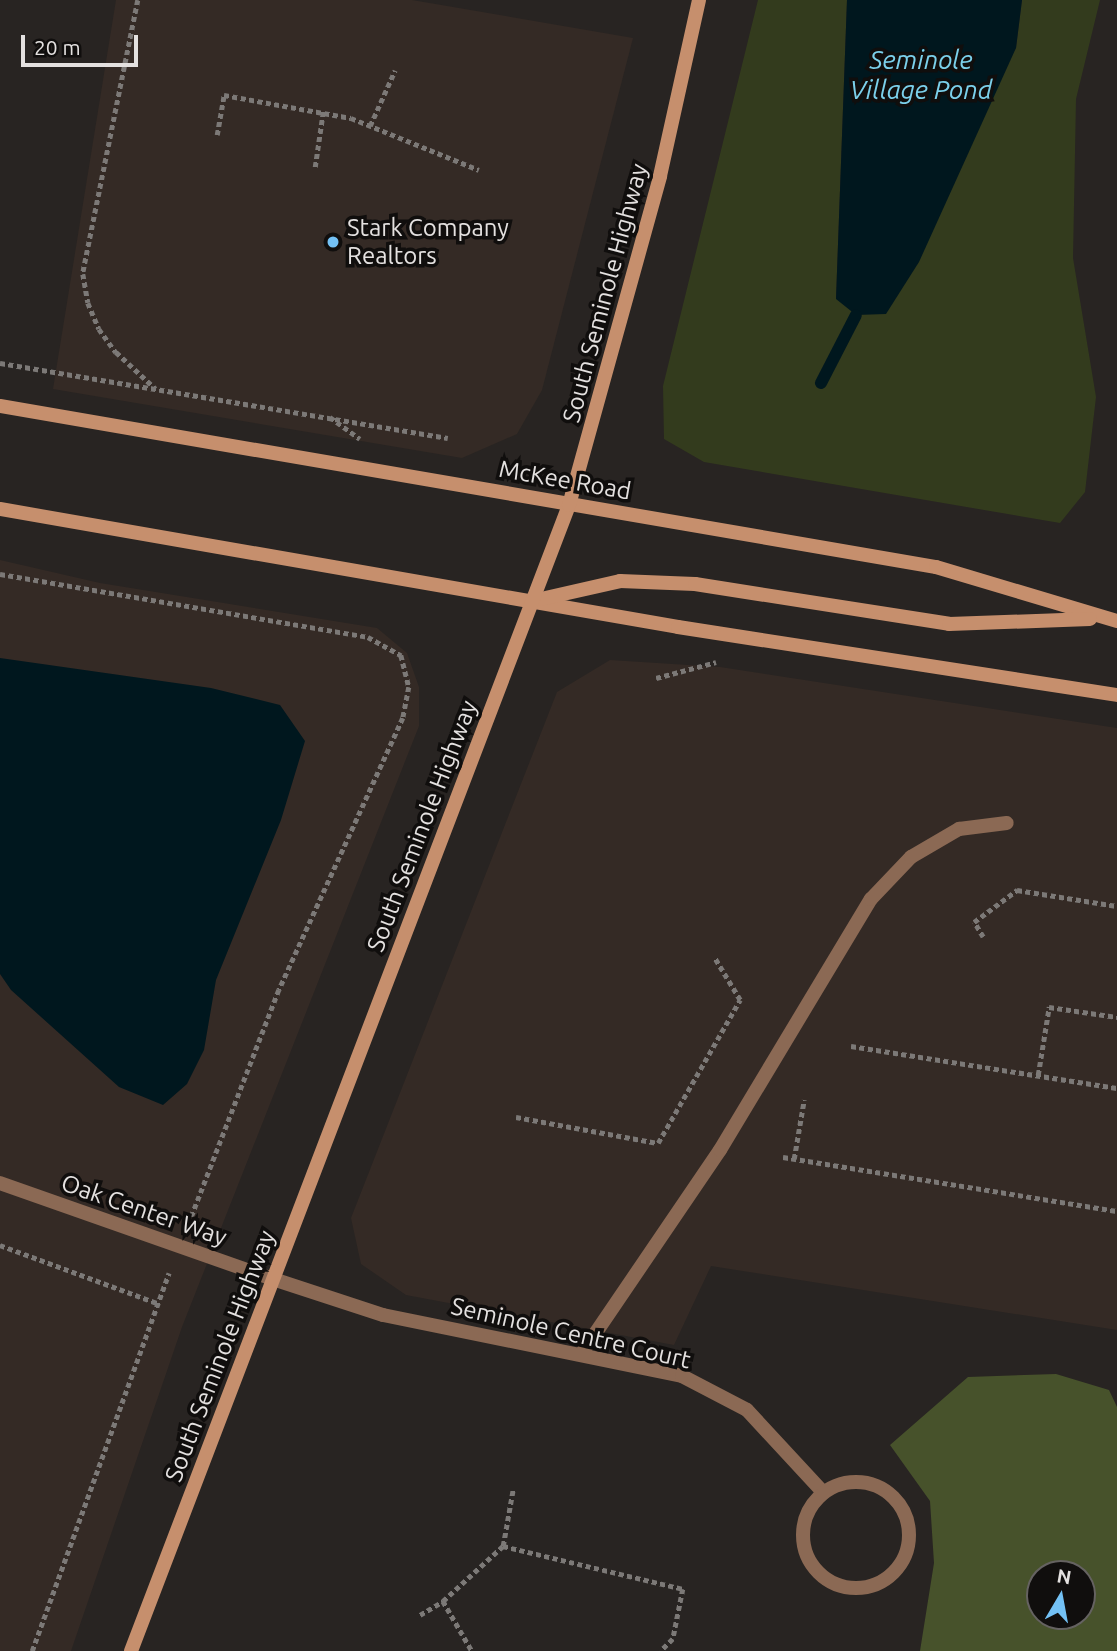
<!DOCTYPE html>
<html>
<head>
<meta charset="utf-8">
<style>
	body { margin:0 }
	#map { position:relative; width:1117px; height:1651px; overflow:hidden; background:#282422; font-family:Ubuntu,sans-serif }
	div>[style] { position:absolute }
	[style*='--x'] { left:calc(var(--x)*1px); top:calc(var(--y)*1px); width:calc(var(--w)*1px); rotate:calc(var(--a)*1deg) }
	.built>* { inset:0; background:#342a25 }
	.green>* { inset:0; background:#333b1d }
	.forest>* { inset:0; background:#47522b }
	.water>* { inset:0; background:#00171e }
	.stream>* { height:12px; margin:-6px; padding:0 6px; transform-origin:6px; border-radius:6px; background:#00171e }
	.path>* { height:4.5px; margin-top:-2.25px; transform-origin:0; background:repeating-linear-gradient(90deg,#7c7977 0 5px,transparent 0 8.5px) }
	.lane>* { height:14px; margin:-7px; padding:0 7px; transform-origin:7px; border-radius:7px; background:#8b6954 }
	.street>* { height:14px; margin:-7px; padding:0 7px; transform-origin:7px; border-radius:7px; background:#8b6954 }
	.street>.ring { margin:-7px; padding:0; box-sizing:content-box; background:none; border:14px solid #8b6954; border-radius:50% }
	.secondary>* { height:14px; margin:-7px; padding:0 7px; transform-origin:7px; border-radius:7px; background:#c68f6d }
	.dots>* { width:19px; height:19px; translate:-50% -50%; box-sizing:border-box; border:4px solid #100e0d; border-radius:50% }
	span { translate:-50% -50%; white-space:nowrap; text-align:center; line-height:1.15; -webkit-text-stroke:7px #100e0d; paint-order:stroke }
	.poi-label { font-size:24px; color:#e4e1e0 }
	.left { translate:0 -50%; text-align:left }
	.street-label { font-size:24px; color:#e4e1e0 }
	.water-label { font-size:26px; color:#7bd0eb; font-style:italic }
	.north { position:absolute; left:1026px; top:1560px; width:70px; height:70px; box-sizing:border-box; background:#100e0d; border:2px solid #656261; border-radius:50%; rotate:10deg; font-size:19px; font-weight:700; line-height:28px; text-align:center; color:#e4e1e0 }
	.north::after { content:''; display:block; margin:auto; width:24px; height:32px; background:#73c1f5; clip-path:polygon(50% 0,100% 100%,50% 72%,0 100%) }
	.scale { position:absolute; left:21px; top:35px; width:117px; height:32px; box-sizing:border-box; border:4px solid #e4e1e0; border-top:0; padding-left:9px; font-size:21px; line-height:24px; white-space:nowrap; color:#e4e1e0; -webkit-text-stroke:5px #100e0d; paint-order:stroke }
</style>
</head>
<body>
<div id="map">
	<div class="built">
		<i style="clip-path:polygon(116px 0,412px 0,633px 38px,542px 390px,517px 434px,462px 458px,53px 389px)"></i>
		<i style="clip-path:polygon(0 560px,100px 583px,377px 628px,407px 653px,419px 687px,419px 726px,182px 1327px,71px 1651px,0 1651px)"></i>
		<i style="clip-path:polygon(610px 660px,720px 667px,1117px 728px,1117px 1330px,711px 1266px,674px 1345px,406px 1295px,361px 1264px,351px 1218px,557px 692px)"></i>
	</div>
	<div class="green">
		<i style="clip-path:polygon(758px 0,847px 0,836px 299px,1016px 48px,1022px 0,1100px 0,1076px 99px,1073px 258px,1096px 397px,1085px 492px,1060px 523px,704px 462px,664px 439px,663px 386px)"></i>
	</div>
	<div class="forest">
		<i style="clip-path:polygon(evenodd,1056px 1374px,1109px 1390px,1117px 1407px,1117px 1651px,920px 1651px,934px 1563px,930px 1501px,890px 1445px,968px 1377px,1056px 1374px,1082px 1574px,1082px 1616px,1040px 1616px,1040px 1574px,1082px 1574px)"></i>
	</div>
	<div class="water">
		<i style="clip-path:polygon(847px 0,1022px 0,1016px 48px,919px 262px,886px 314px,856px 315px,836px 299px)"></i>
		<i style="clip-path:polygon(0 658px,211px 688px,280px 705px,305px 741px,281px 820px,216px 980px,204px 1050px,187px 1084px,163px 1105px,119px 1087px,11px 990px,0 974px)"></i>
	</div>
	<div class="stream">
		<i style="--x:821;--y:383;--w:76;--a:-62.8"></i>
	</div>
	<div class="path">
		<i style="--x:138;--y:0;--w:279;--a:101.4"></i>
		<i style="--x:83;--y:274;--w:29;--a:80"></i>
		<i style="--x:88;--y:303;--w:28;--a:67"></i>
		<i style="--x:99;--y:329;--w:29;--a:54"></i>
		<i style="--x:116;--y:352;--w:54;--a:42.8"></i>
		<i style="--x:370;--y:126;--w:61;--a:-65.9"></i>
		<i style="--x:217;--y:135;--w:41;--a:-80.1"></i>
		<i style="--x:224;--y:95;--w:129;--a:10.3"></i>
		<i style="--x:351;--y:118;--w:138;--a:22.1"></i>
		<i style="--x:315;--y:167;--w:56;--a:-81.7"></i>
		<i style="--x:0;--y:363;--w:454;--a:9.5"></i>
		<i style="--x:330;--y:417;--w:37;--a:36"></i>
		<i style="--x:0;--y:574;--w:373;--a:9.7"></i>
		<i style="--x:368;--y:637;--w:38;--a:29"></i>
		<i style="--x:401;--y:655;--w:33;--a:76"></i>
		<i style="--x:409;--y:687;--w:32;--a:101"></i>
		<i style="--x:403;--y:718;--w:299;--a:114.5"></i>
		<i style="--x:279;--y:990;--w:250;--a:111.1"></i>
		<i style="--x:656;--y:678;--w:62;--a:-14.9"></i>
		<i style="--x:983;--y:937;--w:17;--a:-121"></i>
		<i style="--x:974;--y:922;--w:54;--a:-36.7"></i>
		<i style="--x:1017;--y:890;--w:101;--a:9.1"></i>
		<i style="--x:851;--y:1046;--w:269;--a:9"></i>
		<i style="--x:1038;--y:1075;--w:69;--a:-80.8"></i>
		<i style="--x:1049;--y:1007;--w:69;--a:8.4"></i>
		<i style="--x:516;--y:1117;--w:144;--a:10.4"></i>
		<i style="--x:658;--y:1143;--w:165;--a:-60.2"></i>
		<i style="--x:740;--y:1000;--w:50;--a:-121.2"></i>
		<i style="--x:783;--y:1157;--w:338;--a:9.2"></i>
		<i style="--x:794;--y:1159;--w:60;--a:-80.4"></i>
		<i style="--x:0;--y:1245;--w:167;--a:20.3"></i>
		<i style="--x:503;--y:1546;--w:185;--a:13.4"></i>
		<i style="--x:683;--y:1589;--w:51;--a:101.3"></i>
		<i style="--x:673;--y:1639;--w:17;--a:135"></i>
		<i style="--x:443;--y:1601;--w:58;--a:59.9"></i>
		<i style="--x:420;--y:1615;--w:27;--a:-31"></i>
		<i style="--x:443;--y:1601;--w:81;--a:-42.5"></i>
		<i style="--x:503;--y:1546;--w:58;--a:-80"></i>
		<i style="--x:32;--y:1651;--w:402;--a:-70.1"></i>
	</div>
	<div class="lane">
		<i style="--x:0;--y:1183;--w:289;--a:19.4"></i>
		<i style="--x:582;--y:1353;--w:245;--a:-55.8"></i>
		<i style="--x:720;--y:1150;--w:293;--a:-59"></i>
		<i style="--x:871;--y:899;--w:58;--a:-46.4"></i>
		<i style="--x:911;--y:857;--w:56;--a:-30.3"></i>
		<i style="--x:959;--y:829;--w:48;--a:-7.1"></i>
	</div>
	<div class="street">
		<i style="--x:273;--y:1279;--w:116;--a:18.1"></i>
		<i style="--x:383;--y:1315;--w:305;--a:11.5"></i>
		<i style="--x:682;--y:1376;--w:73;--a:27.6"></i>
		<i style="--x:747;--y:1410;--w:112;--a:47.2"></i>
		<i class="ring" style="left:803px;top:1482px;width:92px;height:92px"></i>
	</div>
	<div class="secondary">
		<i style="--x:0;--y:406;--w:950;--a:9.76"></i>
		<i style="--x:936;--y:567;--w:189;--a:16.6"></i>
		<i style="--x:0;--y:509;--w:688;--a:9.87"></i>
		<i style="--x:678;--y:627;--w:444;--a:8.8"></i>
		<i style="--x:541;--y:599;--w:81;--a:-12.8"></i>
		<i style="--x:620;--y:581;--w:75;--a:2.3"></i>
		<i style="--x:695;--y:584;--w:257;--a:8.9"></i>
		<i style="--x:949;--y:624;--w:141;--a:-2"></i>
		<i style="--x:131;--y:1651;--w:1227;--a:-69.08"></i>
		<i style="--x:569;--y:505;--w:341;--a:-74.5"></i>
		<i style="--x:660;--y:176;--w:180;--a:-77.5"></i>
	</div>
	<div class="dots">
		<i style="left:333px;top:242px;background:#73c1f5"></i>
	</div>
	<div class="poi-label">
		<span class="left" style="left:347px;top:242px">Stark Company<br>Realtors</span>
	</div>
	<div class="street-label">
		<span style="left:605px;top:293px;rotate:-75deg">South Seminole Highway</span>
		<span style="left:565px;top:480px;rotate:10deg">McKee Road</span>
		<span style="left:422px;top:826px;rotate:-69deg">South Seminole Highway</span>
		<span style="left:144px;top:1210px;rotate:19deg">Oak Center Way</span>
		<span style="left:571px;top:1333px;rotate:13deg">Seminole Centre Court</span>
		<span style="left:220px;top:1356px;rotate:-69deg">South Seminole Highway</span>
	</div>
	<div class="water-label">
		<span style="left:921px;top:75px">Seminole<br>Village Pond</span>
	</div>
	<div class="north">N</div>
	<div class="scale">20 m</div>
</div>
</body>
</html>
